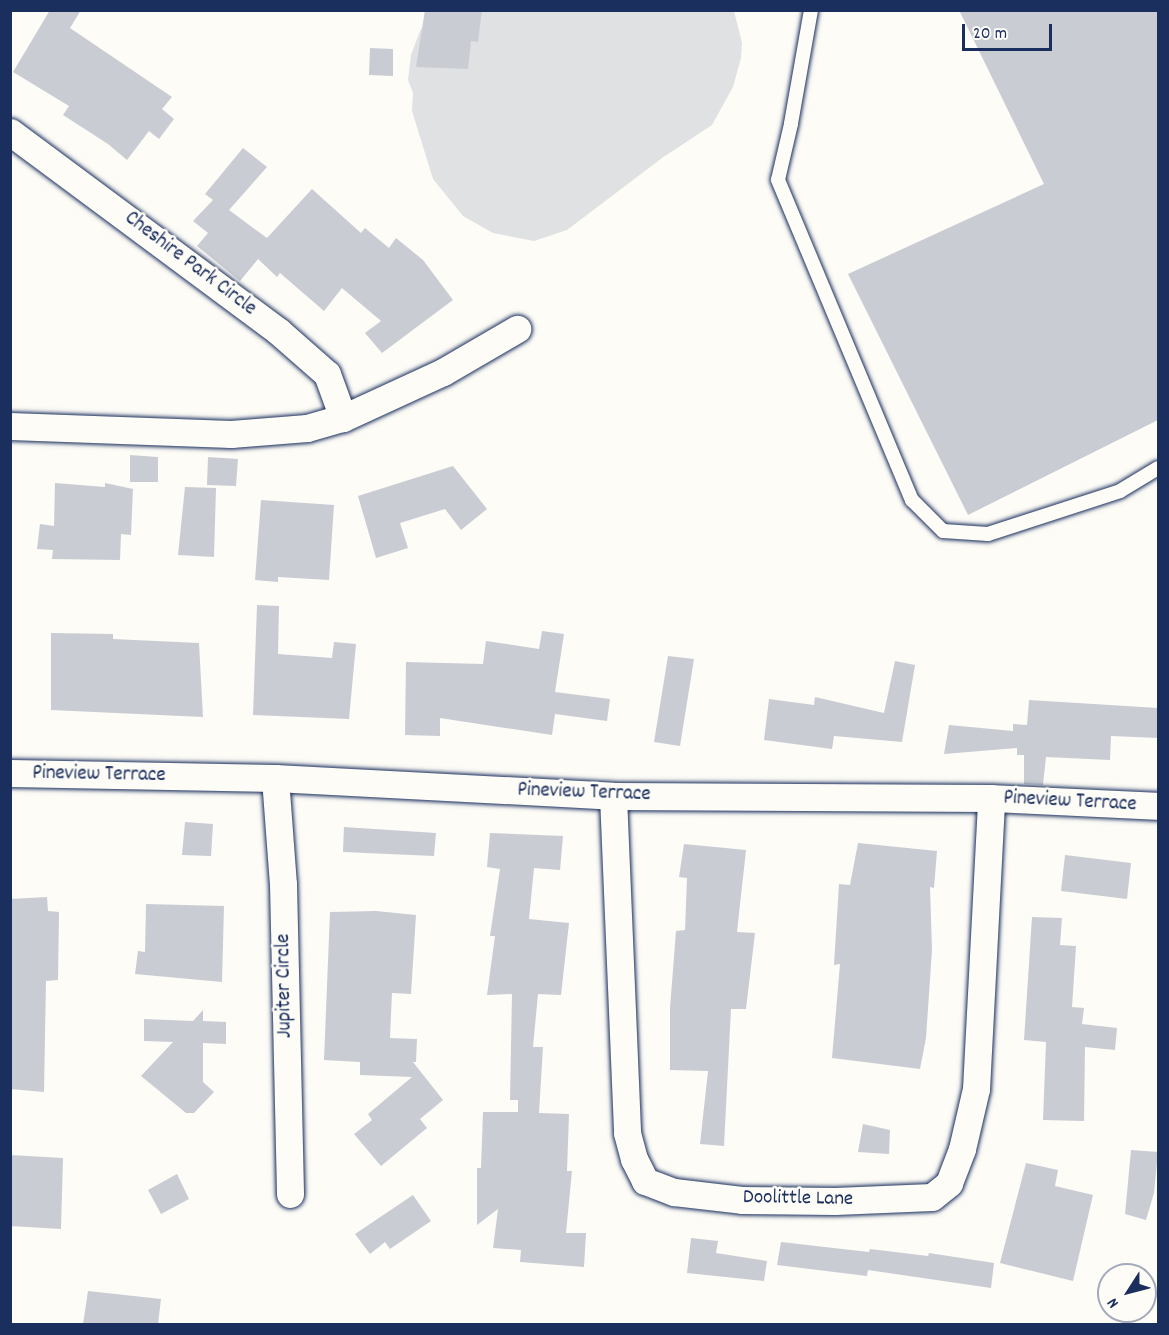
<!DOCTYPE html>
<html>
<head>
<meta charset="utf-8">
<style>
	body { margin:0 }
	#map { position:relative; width:1169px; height:1335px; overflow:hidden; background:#fdfcf7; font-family:Dekko,sans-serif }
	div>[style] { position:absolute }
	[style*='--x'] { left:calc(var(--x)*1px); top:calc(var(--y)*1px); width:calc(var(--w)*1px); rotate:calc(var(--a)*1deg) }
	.green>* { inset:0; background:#e0e1e3 }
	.building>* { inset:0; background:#c9ccd3 }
	.roads { filter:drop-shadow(0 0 2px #1b2f5e) drop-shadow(0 0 2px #1b2f5e) }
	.service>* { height:14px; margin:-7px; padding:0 7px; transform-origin:7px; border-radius:7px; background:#fdfcf7 }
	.minor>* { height:27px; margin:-13.5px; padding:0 13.5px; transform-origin:13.5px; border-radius:13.5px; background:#fdfcf7 }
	span { translate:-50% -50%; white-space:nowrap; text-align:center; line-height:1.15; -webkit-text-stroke:5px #fdfcf7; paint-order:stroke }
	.street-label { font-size:21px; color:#1b2f5e }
	.frame { position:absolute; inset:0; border:12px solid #1b2f5e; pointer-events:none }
	.north { position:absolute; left:1097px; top:1263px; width:60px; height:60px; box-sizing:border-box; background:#fdfcf7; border:2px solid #a3aaba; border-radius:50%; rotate:234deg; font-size:16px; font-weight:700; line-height:24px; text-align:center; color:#1b2f5e }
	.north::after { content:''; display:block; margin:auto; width:21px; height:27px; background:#1b2f5e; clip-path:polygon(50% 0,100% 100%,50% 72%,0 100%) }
	.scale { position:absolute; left:962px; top:24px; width:90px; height:27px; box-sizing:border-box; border:3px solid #1b2f5e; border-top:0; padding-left:8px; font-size:18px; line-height:21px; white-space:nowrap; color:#1b2f5e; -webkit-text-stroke:4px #fdfcf7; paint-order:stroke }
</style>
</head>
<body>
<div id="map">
	<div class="green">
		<i style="clip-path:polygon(433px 11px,734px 11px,742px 43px,741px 58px,733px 87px,712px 125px,662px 158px,567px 230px,534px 241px,493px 233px,463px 216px,433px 179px,412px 111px,413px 93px,408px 80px,411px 55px,420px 31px)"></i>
	</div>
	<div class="building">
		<i style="clip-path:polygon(50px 10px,81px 10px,70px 28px,172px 97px,162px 109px,174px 119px,159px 139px,149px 131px,127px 160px,108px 144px,63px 115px,69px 106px,13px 72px)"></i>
		<i style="clip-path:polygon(425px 10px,482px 10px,478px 42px,471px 41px,468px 69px,416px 67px)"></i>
		<i style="clip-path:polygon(959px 10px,1158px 10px,1158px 420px,968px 515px,848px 274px,1044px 184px)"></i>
		<i style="clip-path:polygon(370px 48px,393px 49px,393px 76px,369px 75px)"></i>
		<i style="clip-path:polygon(243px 148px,267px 167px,229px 210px,267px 238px,312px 189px,361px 233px,365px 228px,389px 248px,396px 238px,423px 260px,453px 300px,382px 353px,365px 333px,381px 321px,342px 288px,324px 311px,280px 273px,277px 277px,258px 259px,240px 281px,197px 246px,208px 233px,193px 221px,213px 200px,205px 194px)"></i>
		<i style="clip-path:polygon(130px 455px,158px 457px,158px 482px,130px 482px)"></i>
		<i style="clip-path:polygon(208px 457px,238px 459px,236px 486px,207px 485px)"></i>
		<i style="clip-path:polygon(453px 466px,487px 509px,461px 530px,445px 509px,400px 523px,408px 548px,376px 558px,358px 496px)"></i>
		<i style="clip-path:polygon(55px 483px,105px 487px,105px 483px,133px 489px,131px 535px,121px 534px,120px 560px,52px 559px,53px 550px,37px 549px,40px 524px,54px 526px)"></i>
		<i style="clip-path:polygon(185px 487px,216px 488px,214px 557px,178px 555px)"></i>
		<i style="clip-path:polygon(261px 500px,334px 505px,329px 580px,278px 577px,278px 582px,255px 580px)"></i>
		<i style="clip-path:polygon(257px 605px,279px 606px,278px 654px,332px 658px,334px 642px,356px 644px,349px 719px,253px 715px)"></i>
		<i style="clip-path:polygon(542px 631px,564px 634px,555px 692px,610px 699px,607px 721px,555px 714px,552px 735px,440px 718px,440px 736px,405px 735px,406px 662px,483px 664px,486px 641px,539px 649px)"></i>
		<i style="clip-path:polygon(51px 633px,113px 634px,113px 639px,199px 643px,203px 717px,51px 710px)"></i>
		<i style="clip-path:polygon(668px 656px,694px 659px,680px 746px,654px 742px)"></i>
		<i style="clip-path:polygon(895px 661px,915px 665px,902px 742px,834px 736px,832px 749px,764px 740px,769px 699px,814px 705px,815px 697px,884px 713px)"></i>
		<i style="clip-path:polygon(1029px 700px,1158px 708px,1158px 738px,1111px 736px,1110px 760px,1046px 757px,1043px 785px,1024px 784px,1024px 755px,1017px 755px,1017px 748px,944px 754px,949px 725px,1013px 731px,1013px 724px,1027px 725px)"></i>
		<i style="clip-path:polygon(185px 822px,213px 824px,211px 856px,182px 855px)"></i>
		<i style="clip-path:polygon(344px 827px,436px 833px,434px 856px,343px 852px)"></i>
		<i style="clip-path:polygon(490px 833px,563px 836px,560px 870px,534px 868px,529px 919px,569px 923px,561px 995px,538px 994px,533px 1047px,543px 1047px,539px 1113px,569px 1114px,567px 1171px,572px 1171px,566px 1233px,586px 1233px,584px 1267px,520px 1262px,521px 1250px,493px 1248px,498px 1209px,477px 1225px,477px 1168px,481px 1168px,483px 1112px,518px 1112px,518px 1100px,510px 1100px,512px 994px,487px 995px,495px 936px,490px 936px,500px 869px,487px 867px)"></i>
		<i style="clip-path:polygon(858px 843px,937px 851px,934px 888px,930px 887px,932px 950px,926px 1038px,920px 1069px,832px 1058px,840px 964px,834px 965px,839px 884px,850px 885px)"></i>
		<i style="clip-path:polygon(684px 844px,746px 850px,737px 932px,755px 933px,746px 1009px,731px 1009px,724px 1146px,700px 1144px,708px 1071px,670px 1070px,670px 1008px,676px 931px,685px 930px,687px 878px,679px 877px)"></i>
		<i style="clip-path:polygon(1065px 855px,1131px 863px,1127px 899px,1061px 891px)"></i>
		<i style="clip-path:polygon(47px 897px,48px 911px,59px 912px,58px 980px,46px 981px,44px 1092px,10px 1089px,10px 899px)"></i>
		<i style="clip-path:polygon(146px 904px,224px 906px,222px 982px,135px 974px,138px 951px,145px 952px)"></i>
		<i style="clip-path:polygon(376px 911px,416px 915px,411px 994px,392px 993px,390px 1038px,417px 1039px,416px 1062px,413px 1062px,443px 1100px,420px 1119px,427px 1128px,381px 1166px,354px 1134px,372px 1120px,368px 1114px,412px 1077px,360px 1075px,360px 1062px,324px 1060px,330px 912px)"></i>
		<i style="clip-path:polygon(1032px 917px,1062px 918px,1060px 945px,1076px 946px,1072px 1007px,1084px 1008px,1082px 1024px,1117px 1028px,1115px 1050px,1085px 1047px,1084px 1121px,1043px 1120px,1046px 1042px,1024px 1040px)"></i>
		<i style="clip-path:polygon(203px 1010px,203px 1021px,226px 1022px,226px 1044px,203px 1043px,203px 1082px,214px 1092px,194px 1113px,186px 1113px,141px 1076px,173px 1042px,144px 1041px,144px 1019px,193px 1021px)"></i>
		<i style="clip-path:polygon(863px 1124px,890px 1130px,889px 1154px,858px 1152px)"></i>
		<i style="clip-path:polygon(1131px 1150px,1158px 1152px,1154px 1193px,1146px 1220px,1125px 1214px)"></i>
		<i style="clip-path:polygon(10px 1155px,63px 1158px,61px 1229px,10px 1226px)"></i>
		<i style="clip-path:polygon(1026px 1163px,1058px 1170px,1055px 1186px,1093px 1195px,1073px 1281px,1000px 1263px)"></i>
		<i style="clip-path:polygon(177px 1174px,189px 1199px,161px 1214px,148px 1190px)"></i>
		<i style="clip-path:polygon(413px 1195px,431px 1221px,390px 1249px,385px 1242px,370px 1254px,355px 1234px)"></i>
		<i style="clip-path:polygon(691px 1238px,718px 1241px,716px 1253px,767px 1261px,764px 1281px,687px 1273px)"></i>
		<i style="clip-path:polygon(781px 1242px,869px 1252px,870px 1249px,928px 1256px,929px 1253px,994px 1263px,991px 1288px,868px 1270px,867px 1276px,777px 1265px)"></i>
		<i style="clip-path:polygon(88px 1291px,161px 1299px,158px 1324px,83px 1324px)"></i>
	</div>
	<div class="roads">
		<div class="service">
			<i style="--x:811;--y:10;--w:116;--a:100"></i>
			<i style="--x:791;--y:124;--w:57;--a:103.1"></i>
			<i style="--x:778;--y:180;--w:347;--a:67.3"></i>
			<i style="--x:912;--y:500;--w:44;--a:45"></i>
			<i style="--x:943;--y:531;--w:45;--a:3.8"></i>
			<i style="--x:988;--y:534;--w:139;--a:-18"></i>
			<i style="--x:1120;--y:491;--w:44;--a:-31.2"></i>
		</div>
		<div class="minor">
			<i style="--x:10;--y:132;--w:334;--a:36.6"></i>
			<i style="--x:278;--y:331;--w:65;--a:41.3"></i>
			<i style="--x:327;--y:374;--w:47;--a:70"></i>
			<i style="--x:10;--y:426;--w:221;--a:2.1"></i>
			<i style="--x:231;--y:434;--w:76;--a:-4.5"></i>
			<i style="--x:307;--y:428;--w:37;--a:-16"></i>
			<i style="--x:343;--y:418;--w:110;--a:-24.7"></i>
			<i style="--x:443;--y:372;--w:86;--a:-30.2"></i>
			<i style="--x:10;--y:773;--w:265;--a:1.1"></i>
			<i style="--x:275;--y:778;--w:338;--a:3"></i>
			<i style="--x:613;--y:796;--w:378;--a:0.3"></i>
			<i style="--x:991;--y:798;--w:167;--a:2.7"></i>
			<i style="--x:275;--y:778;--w:106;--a:85.7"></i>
			<i style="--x:283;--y:884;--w:310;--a:88.7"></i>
			<i style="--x:613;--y:796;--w:337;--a:87.6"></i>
			<i style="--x:627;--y:1133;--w:27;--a:75"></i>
			<i style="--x:634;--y:1159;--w:25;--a:63"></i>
			<i style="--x:645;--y:1181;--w:31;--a:21"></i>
			<i style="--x:674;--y:1192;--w:68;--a:6.7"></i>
			<i style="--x:742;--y:1200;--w:93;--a:0.6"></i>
			<i style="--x:835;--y:1201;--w:97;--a:-2.4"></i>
			<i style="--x:932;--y:1197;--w:22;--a:-39"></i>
			<i style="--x:949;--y:1183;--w:36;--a:-69"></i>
			<i style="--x:962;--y:1149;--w:62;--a:-76.9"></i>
			<i style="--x:976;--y:1089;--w:291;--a:-87"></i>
		</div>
	</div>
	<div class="street-label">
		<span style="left:190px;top:264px;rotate:37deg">Cheshire Park Circle</span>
		<span style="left:99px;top:775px;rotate:1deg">Pineview Terrace</span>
		<span style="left:584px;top:793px;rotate:2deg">Pineview Terrace</span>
		<span style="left:1070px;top:802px;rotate:3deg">Pineview Terrace</span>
		<span style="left:285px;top:986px;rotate:-91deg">Jupiter Circle</span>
		<span style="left:798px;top:1199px;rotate:1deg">Doolittle Lane</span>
	</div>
	<div class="frame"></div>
	<div class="north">N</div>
	<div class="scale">20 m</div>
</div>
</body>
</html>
